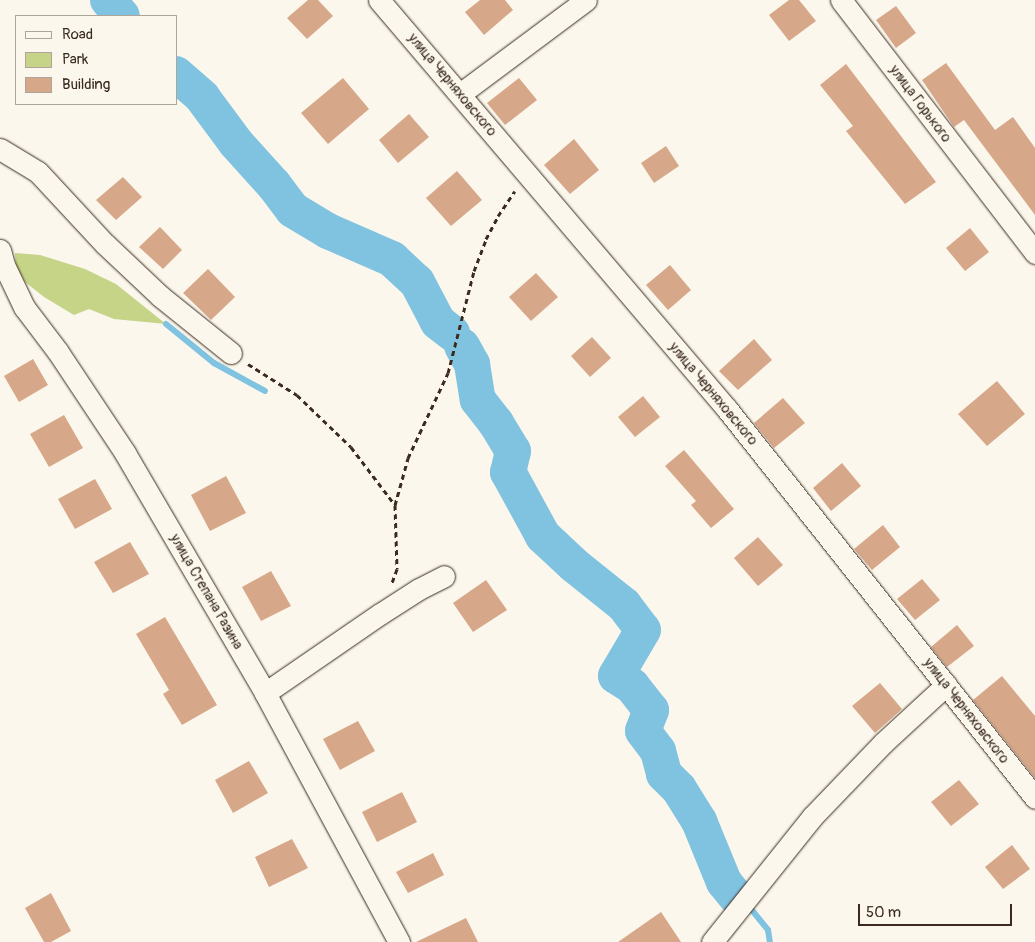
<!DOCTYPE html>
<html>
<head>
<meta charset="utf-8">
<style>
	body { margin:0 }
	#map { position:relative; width:1035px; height:942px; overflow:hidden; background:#fbf7ec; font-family:Pangolin,sans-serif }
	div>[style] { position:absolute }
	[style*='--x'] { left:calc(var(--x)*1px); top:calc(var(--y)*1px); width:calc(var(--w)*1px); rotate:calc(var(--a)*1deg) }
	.green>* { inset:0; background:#c6d488 }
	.stream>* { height:6px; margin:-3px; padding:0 3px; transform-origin:3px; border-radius:3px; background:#80c3e1 }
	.river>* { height:36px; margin:-18px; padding:0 18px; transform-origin:18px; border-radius:18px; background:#80c3e1 }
	.building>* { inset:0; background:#d7a789 }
	.path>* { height:3px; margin-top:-1.5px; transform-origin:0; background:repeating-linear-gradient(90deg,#3b2a1e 0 5px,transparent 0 9px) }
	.roads { filter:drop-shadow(0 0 1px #3b2a1e) drop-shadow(0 0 1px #3b2a1e) }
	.minor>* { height:21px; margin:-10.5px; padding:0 10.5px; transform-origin:10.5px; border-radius:10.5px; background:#fbf7ec }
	span { translate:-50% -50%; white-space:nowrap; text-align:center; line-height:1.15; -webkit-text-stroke:4px #fbf7ec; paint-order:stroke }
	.street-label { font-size:14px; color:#3b2a1e }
	.legend { position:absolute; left:15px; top:15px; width:162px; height:90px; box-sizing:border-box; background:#fbf7ec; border:1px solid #aea59a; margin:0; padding:6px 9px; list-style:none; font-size:15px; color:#3b2a1e }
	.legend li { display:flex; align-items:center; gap:10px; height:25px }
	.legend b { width:25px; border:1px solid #aea59a }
	.scale { position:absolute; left:858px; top:904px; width:154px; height:22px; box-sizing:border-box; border:2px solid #3b2a1e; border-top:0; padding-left:6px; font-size:15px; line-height:18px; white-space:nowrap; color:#3b2a1e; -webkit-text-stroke:4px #fbf7ec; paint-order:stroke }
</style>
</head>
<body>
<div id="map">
	<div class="green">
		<i style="clip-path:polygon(15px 253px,40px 255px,85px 269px,116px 284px,166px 324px,114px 319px,89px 309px,74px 315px,44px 297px,25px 282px,16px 269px)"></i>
	</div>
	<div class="stream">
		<i style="--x:166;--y:324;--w:62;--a:39.1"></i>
		<i style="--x:214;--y:363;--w:58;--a:28.8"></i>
		<i style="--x:751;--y:909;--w:27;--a:51"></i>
		<i style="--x:768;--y:930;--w:12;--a:81"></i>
	</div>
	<div class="river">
		<i style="--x:108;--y:0;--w:21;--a:49"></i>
		<i style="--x:176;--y:74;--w:35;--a:41"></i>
		<i style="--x:202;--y:97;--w:57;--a:53.5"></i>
		<i style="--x:236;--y:143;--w:57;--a:47.9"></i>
		<i style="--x:274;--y:185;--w:31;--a:53"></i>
		<i style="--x:293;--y:210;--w:41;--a:31"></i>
		<i style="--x:328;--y:231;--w:70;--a:23.6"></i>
		<i style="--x:392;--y:259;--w:34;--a:43"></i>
		<i style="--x:417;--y:282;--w:45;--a:62.3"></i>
		<i style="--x:438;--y:322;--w:18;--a:38"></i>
		<i style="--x:462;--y:346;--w:21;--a:61"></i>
		<i style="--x:472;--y:364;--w:36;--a:81"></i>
		<i style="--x:478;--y:400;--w:29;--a:52"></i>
		<i style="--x:496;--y:423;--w:33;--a:59"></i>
		<i style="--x:513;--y:451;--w:22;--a:103"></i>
		<i style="--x:508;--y:472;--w:73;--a:61.3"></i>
		<i style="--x:543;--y:536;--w:42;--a:43.1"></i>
		<i style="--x:574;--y:565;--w:64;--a:38.7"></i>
		<i style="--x:624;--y:605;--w:31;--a:53"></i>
		<i style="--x:643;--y:630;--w:53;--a:120.4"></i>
		<i style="--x:616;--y:676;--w:19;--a:32"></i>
		<i style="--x:632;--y:686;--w:31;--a:52"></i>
		<i style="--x:651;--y:710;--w:22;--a:111"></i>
		<i style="--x:643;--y:731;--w:25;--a:53"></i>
		<i style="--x:658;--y:751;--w:24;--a:75"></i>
		<i style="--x:664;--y:774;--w:21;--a:45"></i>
		<i style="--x:679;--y:789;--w:38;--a:58"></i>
		<i style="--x:699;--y:821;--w:66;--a:67.7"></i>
		<i style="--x:724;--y:882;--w:19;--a:51"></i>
	</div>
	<div class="building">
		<i style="clip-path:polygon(308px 0,318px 0,333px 16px,307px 39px,287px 18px)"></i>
		<i style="clip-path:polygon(480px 0,505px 0,513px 10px,484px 35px,465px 12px)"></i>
		<i style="clip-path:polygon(789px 0,799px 0,816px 21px,789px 41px,769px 15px)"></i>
		<i style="clip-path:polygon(896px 6px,916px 33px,896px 48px,876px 20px)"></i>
		<i style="clip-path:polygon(946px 63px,995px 130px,1013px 117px,1035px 148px,1035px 215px,964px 120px,954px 127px,922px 80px)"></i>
		<i style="clip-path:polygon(846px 64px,936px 182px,905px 204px,846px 131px,853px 126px,820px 85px)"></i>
		<i style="clip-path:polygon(343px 78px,369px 109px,328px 144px,301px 113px)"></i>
		<i style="clip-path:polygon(519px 78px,537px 100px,505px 125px,487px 103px)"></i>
		<i style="clip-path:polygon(409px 114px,429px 137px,398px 163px,379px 140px)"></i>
		<i style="clip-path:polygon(574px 139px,599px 170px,570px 194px,544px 165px)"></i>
		<i style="clip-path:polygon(666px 146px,679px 166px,654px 183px,641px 163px)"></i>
		<i style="clip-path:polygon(457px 171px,482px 200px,451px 226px,426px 198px)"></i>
		<i style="clip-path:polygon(123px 177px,142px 197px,116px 220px,96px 200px)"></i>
		<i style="clip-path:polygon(160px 227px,182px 250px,163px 269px,139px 247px)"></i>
		<i style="clip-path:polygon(970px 228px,989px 252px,965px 271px,946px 248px)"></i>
		<i style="clip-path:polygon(670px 265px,691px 290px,668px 310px,646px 285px)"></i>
		<i style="clip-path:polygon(208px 269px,235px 297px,211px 320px,183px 293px)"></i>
		<i style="clip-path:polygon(536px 273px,558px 297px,531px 321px,509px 297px)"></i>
		<i style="clip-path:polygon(592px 337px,611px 358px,590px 377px,571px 356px)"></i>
		<i style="clip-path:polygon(754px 339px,772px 360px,738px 390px,719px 371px)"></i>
		<i style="clip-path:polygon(33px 359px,48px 385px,19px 402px,4px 376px)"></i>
		<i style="clip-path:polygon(997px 381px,1025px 414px,987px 446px,958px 414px)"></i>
		<i style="clip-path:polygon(643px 396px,660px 417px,635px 437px,618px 417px)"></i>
		<i style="clip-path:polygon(783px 398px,805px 423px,774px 448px,754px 423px)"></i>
		<i style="clip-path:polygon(64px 415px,83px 448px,49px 467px,30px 434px)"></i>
		<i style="clip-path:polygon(684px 450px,734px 509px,711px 528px,691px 505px,696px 501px,665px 466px)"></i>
		<i style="clip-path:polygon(842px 463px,861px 486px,831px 511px,813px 488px)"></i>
		<i style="clip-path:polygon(226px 476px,246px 513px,210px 531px,191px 495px)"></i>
		<i style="clip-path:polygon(95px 479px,112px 509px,75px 529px,58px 499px)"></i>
		<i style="clip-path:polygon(883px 525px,900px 547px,872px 570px,854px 549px)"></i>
		<i style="clip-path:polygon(758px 537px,783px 565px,758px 586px,734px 558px)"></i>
		<i style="clip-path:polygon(130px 542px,149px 574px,113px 593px,94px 562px)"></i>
		<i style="clip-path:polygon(271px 571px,291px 606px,261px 621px,242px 587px)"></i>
		<i style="clip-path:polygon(922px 579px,940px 600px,915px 620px,897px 599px)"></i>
		<i style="clip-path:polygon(486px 580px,507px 610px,473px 632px,453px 603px)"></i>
		<i style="clip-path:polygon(165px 617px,217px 705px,182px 725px,163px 694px,169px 690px,136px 634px)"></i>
		<i style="clip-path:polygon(957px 625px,974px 646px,947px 667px,931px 647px)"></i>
		<i style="clip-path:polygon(1002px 676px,1035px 716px,1035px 778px,973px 700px)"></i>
		<i style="clip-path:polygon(880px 683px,902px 709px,875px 733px,852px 706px)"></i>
		<i style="clip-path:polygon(358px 721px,375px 751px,340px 770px,323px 739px)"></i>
		<i style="clip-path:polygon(249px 761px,268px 793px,233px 813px,215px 780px)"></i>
		<i style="clip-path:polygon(959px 780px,979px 804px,951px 826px,931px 802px)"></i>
		<i style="clip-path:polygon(402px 792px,417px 822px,377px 842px,362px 812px)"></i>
		<i style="clip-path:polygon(292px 839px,308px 868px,269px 887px,255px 857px)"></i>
		<i style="clip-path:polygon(1012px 845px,1030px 869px,1003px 889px,985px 867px)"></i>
		<i style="clip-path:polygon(433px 853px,444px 875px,408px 893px,396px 872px)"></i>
		<i style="clip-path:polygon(51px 893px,71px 931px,51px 942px,44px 942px,25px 908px)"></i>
		<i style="clip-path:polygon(661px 912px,681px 942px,618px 942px)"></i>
		<i style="clip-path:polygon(466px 918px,478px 942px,416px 942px)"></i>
	</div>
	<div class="path">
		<i style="--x:248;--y:364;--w:58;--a:32.3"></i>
		<i style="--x:297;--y:395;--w:75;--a:43.9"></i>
		<i style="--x:351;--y:447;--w:73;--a:52.8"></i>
		<i style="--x:395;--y:505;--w:64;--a:88.2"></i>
		<i style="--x:397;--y:569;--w:15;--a:110"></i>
		<i style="--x:395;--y:505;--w:49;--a:-74.5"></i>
		<i style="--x:408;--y:458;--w:94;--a:-64.8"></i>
		<i style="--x:448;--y:373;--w:105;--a:-75.7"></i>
		<i style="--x:474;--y:271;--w:34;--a:-69"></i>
		<i style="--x:486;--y:239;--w:26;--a:-62"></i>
		<i style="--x:498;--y:216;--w:30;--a:-56"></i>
	</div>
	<div class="roads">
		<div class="minor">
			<i style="--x:379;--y:0;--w:537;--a:49.61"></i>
			<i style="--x:727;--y:409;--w:496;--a:51.6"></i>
			<i style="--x:841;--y:0;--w:319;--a:52.5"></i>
			<i style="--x:460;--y:94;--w:157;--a:-36.7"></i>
			<i style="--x:0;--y:149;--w:44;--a:31.2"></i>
			<i style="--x:38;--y:172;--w:98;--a:47.1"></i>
			<i style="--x:105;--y:244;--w:76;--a:43.4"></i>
			<i style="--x:160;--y:296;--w:91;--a:38.8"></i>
			<i style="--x:0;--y:250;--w:16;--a:75"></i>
			<i style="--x:4;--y:265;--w:47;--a:64.5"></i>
			<i style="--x:24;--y:307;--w:56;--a:52.9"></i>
			<i style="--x:58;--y:352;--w:121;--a:56.4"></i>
			<i style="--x:125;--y:453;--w:278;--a:59.7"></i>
			<i style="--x:265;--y:693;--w:283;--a:61.7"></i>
			<i style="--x:265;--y:693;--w:140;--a:-34.5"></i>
			<i style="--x:380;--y:614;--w:46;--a:-32.7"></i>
			<i style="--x:419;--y:589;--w:28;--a:-27"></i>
			<i style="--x:712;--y:942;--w:160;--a:-51.3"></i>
			<i style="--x:812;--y:817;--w:103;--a:-46.2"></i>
			<i style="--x:883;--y:743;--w:86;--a:-42.6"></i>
		</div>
	</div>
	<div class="street-label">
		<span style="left:452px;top:85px;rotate:50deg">улица Черняховского</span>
		<span style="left:920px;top:104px;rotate:53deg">улица Горького</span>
		<span style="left:713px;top:394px;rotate:50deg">улица Черняховского</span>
		<span style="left:206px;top:592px;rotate:60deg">улица Степана Разина</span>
		<span style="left:966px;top:711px;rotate:52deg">улица Черняховского</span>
	</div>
	<ul class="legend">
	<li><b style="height:6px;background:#fbf7ec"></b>Road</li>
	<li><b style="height:14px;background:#c6d488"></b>Park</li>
	<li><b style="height:14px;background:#d7a789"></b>Building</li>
	</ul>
	<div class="scale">50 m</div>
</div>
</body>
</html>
